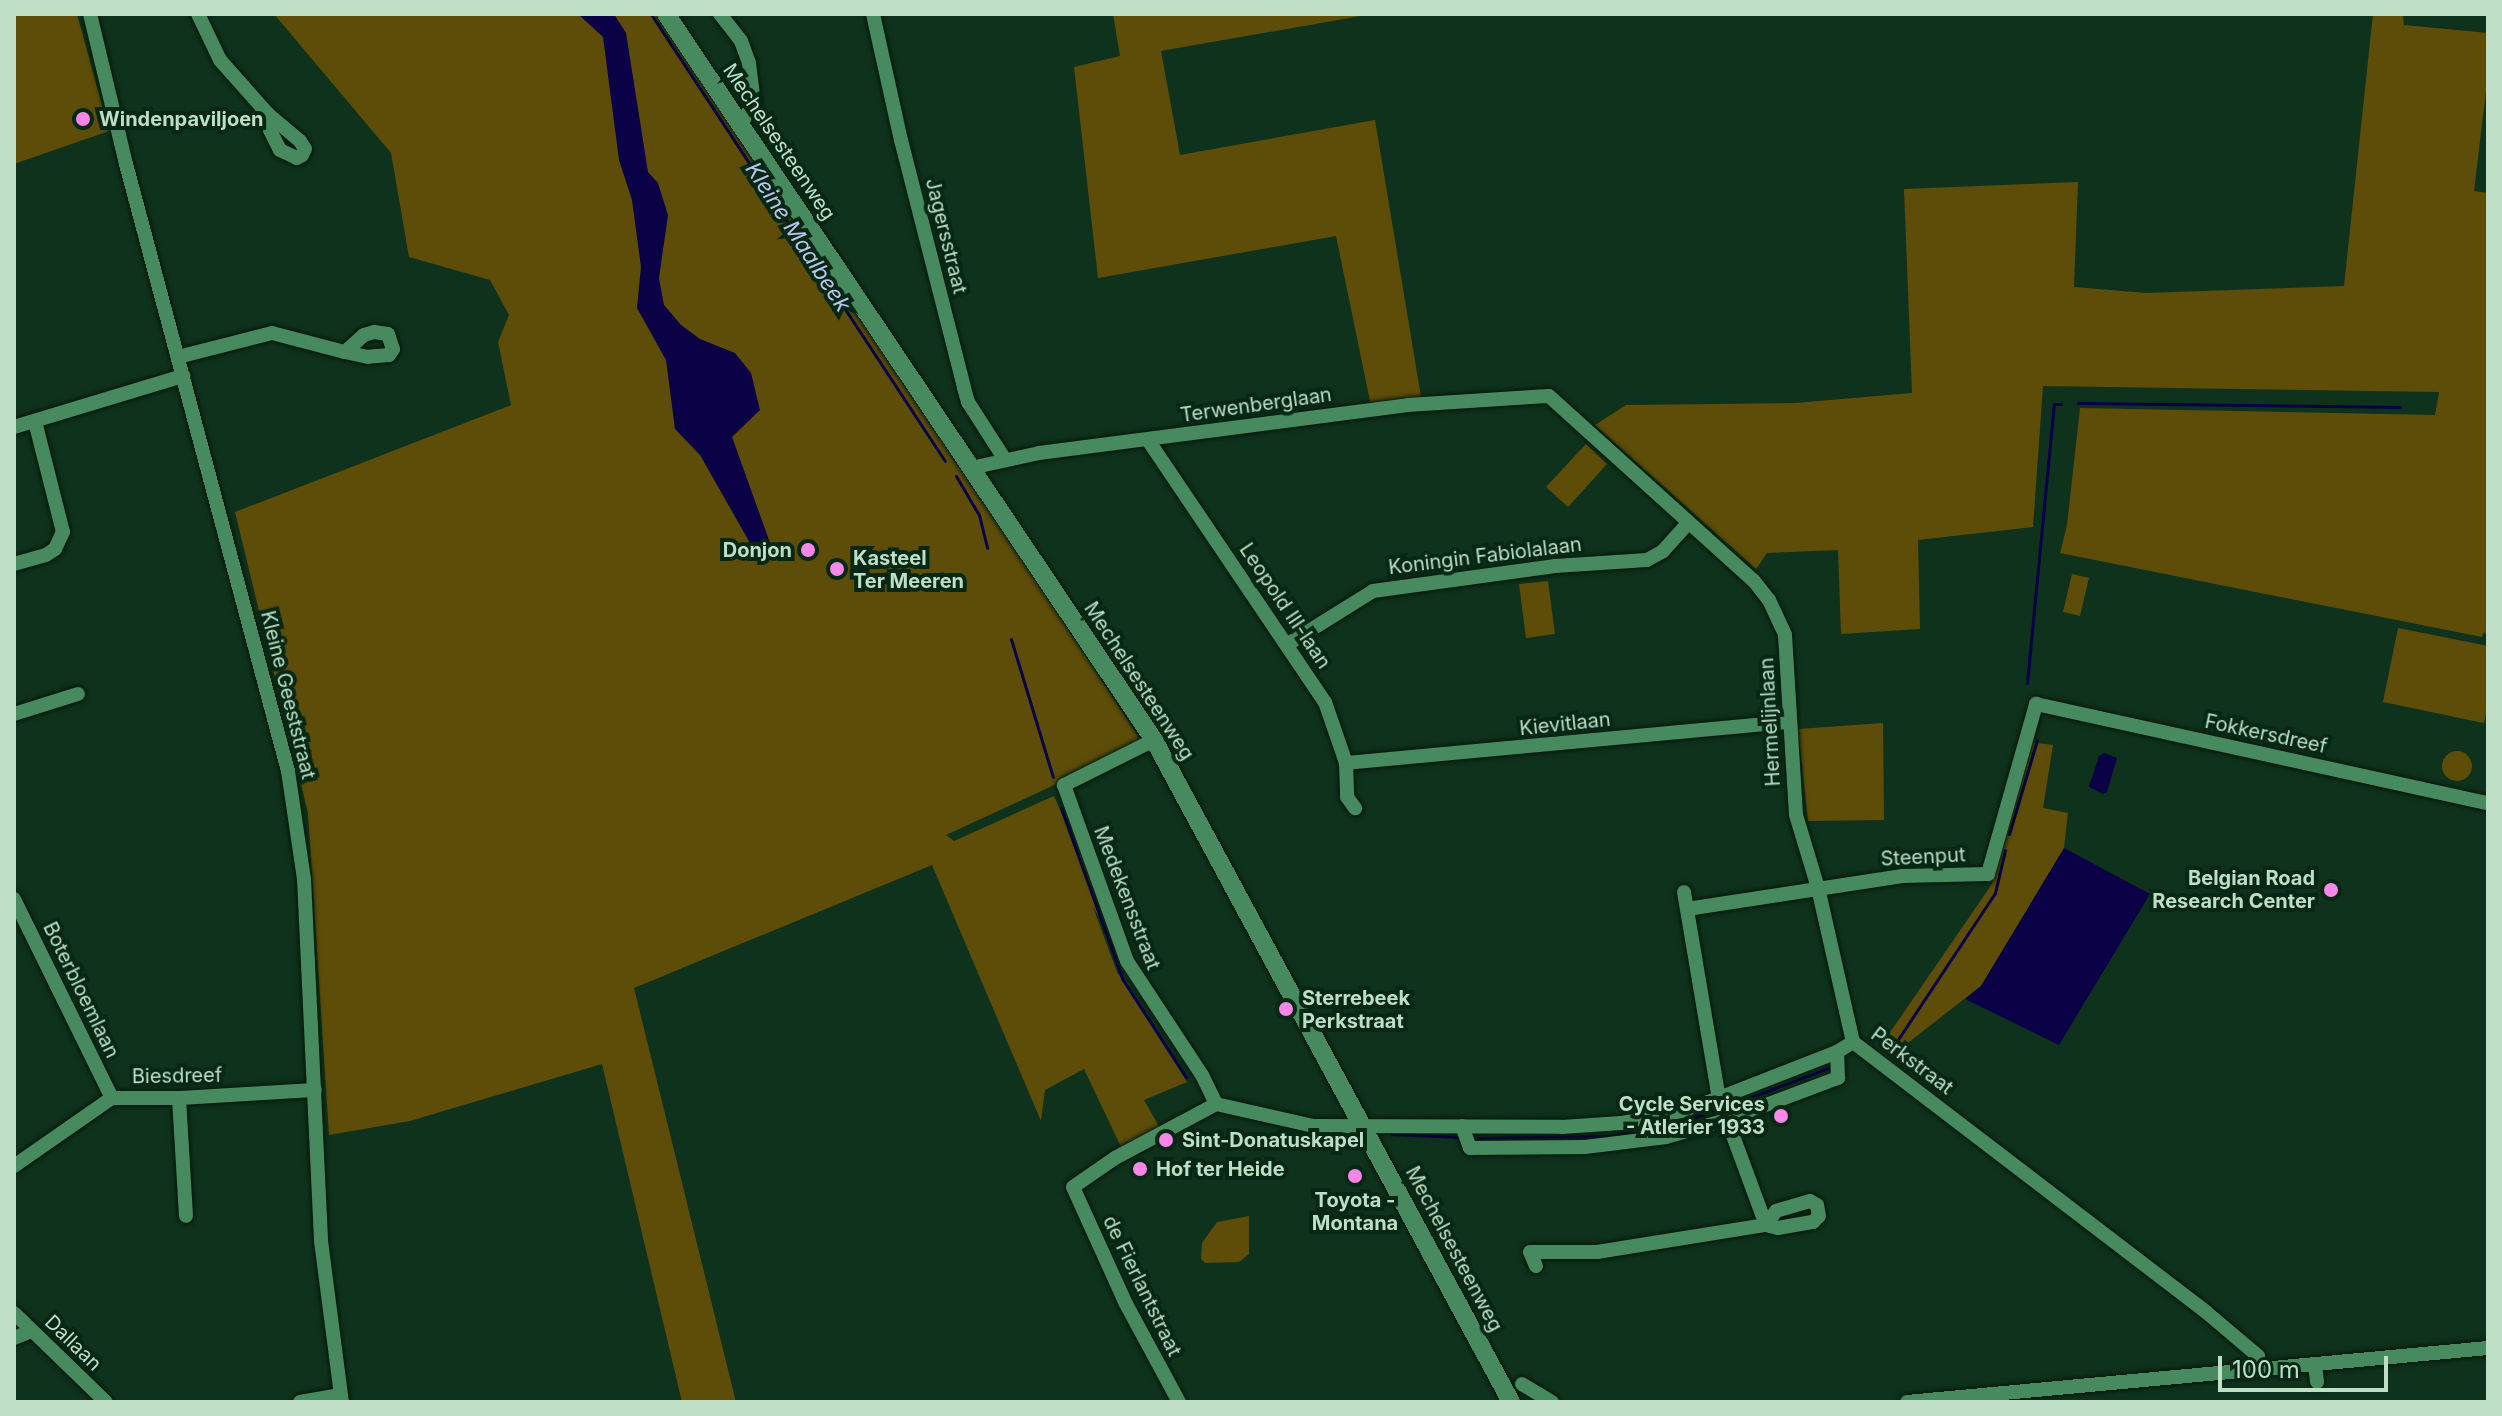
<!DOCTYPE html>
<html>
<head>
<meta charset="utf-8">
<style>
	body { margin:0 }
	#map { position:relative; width:2502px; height:1416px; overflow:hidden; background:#0f321c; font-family:Inter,sans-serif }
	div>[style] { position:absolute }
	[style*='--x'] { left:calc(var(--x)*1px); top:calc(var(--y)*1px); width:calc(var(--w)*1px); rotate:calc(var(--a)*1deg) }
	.green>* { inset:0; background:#5d4d09 }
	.round { border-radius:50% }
	.water>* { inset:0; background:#0a0147 }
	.stream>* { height:3px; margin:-1.5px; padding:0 1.5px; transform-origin:1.5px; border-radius:1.5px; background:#0a0147 }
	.roads { filter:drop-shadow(0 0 2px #04170a) drop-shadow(0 0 2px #04170a) }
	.minor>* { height:14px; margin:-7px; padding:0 7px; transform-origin:7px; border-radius:7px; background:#488a5f }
	.secondary>* { height:18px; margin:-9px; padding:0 9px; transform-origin:9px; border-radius:9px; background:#488a5f }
	.dots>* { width:22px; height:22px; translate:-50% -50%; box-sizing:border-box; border:4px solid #042813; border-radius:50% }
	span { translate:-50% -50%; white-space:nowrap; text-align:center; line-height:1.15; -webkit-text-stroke:8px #042813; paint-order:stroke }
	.poi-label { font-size:20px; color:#bedec6; font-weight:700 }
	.left { translate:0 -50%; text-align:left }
	.right { translate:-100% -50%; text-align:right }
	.street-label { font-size:20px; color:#bedec6 }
	.water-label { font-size:22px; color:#bac5ef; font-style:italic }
	.frame { position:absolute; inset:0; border:16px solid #bedec6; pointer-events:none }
	.scale { position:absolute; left:2218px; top:1356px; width:170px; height:36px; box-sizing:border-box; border:4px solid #bedec6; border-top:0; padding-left:10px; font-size:24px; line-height:28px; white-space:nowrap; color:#bedec6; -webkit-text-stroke:6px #042813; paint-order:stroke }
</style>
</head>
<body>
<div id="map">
	<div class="green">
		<i style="clip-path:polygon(14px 14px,77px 14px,109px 131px,14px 164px)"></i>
		<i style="clip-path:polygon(274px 14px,661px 14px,891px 357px,1143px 744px,946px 835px,954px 841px,1054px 796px,1085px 866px,1103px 923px,1093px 907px,1117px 972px,1187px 1082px,1144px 1100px,1160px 1128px,1122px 1149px,1084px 1069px,1045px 1090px,1041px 1121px,932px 865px,634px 988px,736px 1402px,682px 1402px,602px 1064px,410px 1121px,329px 1135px,308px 813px,235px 512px,511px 405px,498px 342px,509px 315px,490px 280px,409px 257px,391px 153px)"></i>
		<i style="clip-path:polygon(1113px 14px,1372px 14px,1161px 51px,1180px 155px,1375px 120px,1421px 397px,1371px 406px,1336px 236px,1098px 278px,1074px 67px,1120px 56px)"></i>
		<i style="clip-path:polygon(2373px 14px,2403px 14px,2404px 30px,2404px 25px,2488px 33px,2488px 75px,2474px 191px,2488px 193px,2488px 634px,2483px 633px,2482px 637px,2060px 553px,2067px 525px,2080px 408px,2435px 415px,2439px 392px,2043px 386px,2033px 527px,1918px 540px,1920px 629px,1841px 634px,1838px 550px,1767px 553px,1756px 569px,1595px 425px,1626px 405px,1795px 403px,1912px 393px,1904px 189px,2078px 182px,2074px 287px,2146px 293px,2344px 286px)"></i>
		<i style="clip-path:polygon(1586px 444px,1607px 464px,1568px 507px,1546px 487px)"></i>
		<i style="clip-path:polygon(2072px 574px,2089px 578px,2080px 616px,2063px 612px)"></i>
		<i style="clip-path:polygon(1548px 581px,1555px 634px,1526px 638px,1519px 584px)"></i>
		<i style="clip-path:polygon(2398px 628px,2488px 646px,2488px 703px,2484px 723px,2383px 702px)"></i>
		<i style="clip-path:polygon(1883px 723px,1884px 820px,1808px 821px,1798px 729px)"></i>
		<i style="clip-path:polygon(2030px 742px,2053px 745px,2043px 808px,2068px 813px,2064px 848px,1981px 986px,1891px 1056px,1880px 1047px,1992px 884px)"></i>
		<i class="round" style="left:2442px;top:751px;width:30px;height:30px"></i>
		<i style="clip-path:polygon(1249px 1216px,1249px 1254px,1239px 1262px,1205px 1263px,1201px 1259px,1202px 1243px,1217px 1222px)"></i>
	</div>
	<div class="water">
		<i style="clip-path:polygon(578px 14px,614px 14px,626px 33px,648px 172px,658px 183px,668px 215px,659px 278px,664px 305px,681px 325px,700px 339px,735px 353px,751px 373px,760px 410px,732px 437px,773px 551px,754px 550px,700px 455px,675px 429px,666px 360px,637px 308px,641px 267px,632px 200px,619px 160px,603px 37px)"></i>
		<i style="clip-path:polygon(2104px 753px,2117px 758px,2107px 792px,2103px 794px,2089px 787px,2099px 756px)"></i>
		<i style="clip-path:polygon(2064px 848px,2150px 894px,2059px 1045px,1965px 999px,1981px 986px)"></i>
	</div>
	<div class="stream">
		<i style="--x:651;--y:14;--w:535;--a:56.67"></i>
		<i style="--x:2078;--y:403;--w:322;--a:0.7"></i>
		<i style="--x:956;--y:476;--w:45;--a:59.5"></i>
		<i style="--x:979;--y:515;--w:34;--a:76"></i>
		<i style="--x:1011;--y:639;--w:144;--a:73.1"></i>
		<i style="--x:2027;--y:683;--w:280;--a:-84.5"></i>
		<i style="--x:2054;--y:404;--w:7;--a:0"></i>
		<i style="--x:1061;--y:808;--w:183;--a:70.2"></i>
		<i style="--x:1123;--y:980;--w:116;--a:57"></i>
		<i style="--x:2009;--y:834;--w:98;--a:-73.4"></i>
		<i style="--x:1893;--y:1047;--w:185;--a:-56.5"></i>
		<i style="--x:1995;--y:893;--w:44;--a:-76.9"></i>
		<i style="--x:1731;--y:1105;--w:109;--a:-20.9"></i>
		<i style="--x:1392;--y:1134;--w:68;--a:2.5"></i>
		<i style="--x:1478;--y:1138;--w:132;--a:-0.9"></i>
		<i style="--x:1610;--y:1136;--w:60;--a:-10.6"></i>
		<i style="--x:1669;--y:1125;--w:50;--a:-17.4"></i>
	</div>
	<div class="roads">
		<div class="minor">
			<i style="--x:90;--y:14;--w:154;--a:76.5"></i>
			<i style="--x:126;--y:164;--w:628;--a:75.06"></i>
			<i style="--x:288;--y:771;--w:109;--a:81.6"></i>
			<i style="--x:304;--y:879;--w:362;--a:87.3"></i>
			<i style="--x:321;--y:1241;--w:162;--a:82.6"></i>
			<i style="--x:198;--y:14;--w:51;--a:64.4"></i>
			<i style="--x:220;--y:60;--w:72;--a:48.4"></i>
			<i style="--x:268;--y:114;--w:42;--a:40.2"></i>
			<i style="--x:300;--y:141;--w:9;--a:58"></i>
			<i style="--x:305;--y:149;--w:7;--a:117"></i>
			<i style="--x:302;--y:155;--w:6;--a:149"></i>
			<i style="--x:297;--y:158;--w:19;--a:-155"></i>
			<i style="--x:280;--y:150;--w:22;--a:-117"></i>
			<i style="--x:270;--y:130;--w:16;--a:-97"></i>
			<i style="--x:720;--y:14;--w:34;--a:52"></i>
			<i style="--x:741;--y:41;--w:23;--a:70"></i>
			<i style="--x:749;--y:63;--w:40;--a:82.9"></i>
			<i style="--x:754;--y:103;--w:26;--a:122"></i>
			<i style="--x:873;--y:14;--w:129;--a:77.5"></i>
			<i style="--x:901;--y:140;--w:256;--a:75.7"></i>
			<i style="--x:964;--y:388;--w:15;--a:74"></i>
			<i style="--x:968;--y:402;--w:67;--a:57.3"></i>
			<i style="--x:374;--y:332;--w:14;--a:8"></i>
			<i style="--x:388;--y:334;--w:16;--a:72"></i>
			<i style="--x:393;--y:349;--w:7;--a:124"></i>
			<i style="--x:389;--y:355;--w:21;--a:175"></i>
			<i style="--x:368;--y:357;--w:24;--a:-168"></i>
			<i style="--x:345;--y:352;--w:25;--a:-42"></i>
			<i style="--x:364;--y:335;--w:10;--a:-17"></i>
			<i style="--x:178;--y:357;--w:97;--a:-14.3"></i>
			<i style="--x:272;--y:333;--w:75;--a:14.6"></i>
			<i style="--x:14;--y:427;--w:177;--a:-16.8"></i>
			<i style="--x:1148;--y:440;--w:316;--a:56"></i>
			<i style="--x:1325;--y:702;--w:65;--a:71"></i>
			<i style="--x:1346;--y:763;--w:34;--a:88"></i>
			<i style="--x:1347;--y:797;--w:14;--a:54"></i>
			<i style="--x:971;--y:468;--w:70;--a:-12.4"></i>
			<i style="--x:1039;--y:453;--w:372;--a:-7.4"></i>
			<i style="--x:1408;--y:405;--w:141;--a:-3.7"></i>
			<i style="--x:1549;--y:396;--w:276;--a:42.1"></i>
			<i style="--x:1754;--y:581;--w:24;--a:52"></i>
			<i style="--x:1769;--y:600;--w:38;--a:65"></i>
			<i style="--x:1785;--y:635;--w:180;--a:86.5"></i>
			<i style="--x:1796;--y:815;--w:76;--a:73.2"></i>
			<i style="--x:1818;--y:888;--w:158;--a:77.2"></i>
			<i style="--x:14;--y:564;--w:33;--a:-16"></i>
			<i style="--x:46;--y:555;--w:11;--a:-34"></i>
			<i style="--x:55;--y:549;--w:19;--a:-65"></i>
			<i style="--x:63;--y:532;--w:114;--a:-104.2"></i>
			<i style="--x:1288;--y:644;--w:100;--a:-31.9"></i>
			<i style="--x:1373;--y:591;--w:184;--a:-7.8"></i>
			<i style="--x:1555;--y:566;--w:92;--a:-3.7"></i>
			<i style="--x:1647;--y:560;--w:18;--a:-29"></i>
			<i style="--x:1663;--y:551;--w:38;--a:-48"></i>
			<i style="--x:14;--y:714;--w:67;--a:-17.4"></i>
			<i style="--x:1154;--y:740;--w:101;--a:153.4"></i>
			<i style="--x:1064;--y:785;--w:187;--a:70.3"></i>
			<i style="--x:1127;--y:961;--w:136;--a:56.7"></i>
			<i style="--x:1202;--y:1075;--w:32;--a:64"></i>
			<i style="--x:1346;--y:763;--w:444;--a:-5.3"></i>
			<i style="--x:1684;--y:892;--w:209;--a:80.4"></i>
			<i style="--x:1719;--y:1098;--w:135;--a:69.7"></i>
			<i style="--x:14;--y:899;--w:222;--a:63.8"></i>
			<i style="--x:1687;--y:909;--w:218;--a:-8.7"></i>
			<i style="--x:1902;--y:876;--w:86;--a:-1.3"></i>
			<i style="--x:1988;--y:874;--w:177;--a:-74.2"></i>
			<i style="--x:2036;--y:704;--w:463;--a:12.4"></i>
			<i style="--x:1853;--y:1042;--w:444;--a:37.4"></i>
			<i style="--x:2206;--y:1312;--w:68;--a:40.2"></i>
			<i style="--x:2258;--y:1356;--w:14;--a:78"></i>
			<i style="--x:179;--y:1098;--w:118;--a:86.6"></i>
			<i style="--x:1462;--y:1126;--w:23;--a:70"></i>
			<i style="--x:1470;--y:1148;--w:115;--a:-0.5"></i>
			<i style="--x:1585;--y:1147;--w:82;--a:-7"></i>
			<i style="--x:1666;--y:1137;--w:62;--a:-15.8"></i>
			<i style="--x:1726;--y:1120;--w:120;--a:-20.6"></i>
			<i style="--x:1838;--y:1078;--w:26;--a:-92"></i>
			<i style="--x:14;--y:1166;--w:119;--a:-34.8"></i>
			<i style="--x:112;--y:1098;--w:67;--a:0"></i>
			<i style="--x:179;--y:1098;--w:136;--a:-3.4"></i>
			<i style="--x:1536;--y:1266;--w:15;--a:-113"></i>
			<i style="--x:1530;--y:1252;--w:67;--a:0"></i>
			<i style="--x:1597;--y:1252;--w:171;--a:-9.1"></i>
			<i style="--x:1766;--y:1225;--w:12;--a:14"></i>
			<i style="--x:1778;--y:1228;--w:36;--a:-10"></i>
			<i style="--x:1813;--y:1222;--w:8;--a:-45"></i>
			<i style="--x:1819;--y:1216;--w:11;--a:-100"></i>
			<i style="--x:1817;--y:1205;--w:8;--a:-150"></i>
			<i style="--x:1810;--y:1201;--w:35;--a:164"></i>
			<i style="--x:1776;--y:1211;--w:17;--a:126"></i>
			<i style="--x:14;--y:1313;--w:128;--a:44.1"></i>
			<i style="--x:14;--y:1338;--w:18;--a:-22"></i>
			<i style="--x:2315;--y:1365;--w:17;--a:83"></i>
			<i style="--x:1522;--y:1384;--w:35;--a:31"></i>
			<i style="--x:300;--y:1402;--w:41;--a:-9.9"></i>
			<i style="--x:1179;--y:1402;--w:111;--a:-118.4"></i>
			<i style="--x:1126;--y:1304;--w:128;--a:-114.4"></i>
			<i style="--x:1073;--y:1187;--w:51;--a:-34.6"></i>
			<i style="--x:1115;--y:1158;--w:115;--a:-28.1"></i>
			<i style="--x:1216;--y:1104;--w:100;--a:12.7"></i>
			<i style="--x:1314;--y:1126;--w:248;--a:0.2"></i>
			<i style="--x:1562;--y:1127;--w:59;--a:-3.9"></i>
			<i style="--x:1621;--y:1123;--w:61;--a:-11.3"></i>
			<i style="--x:1681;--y:1111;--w:40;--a:-18.9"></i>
			<i style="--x:1719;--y:1098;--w:127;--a:-21.3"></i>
			<i style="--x:1837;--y:1052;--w:19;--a:-32"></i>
			<i style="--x:1907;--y:1402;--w:584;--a:-5.31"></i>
		</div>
		<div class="secondary">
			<i style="--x:666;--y:14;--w:875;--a:56.09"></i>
			<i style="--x:1154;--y:740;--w:752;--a:61.66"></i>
		</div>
	</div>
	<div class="dots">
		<i style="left:83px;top:119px;background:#fa87e7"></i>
		<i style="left:808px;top:550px;background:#fa87e7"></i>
		<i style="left:837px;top:569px;background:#fa87e7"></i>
		<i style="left:2331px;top:890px;background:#fa87e7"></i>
		<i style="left:1286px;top:1009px;background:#fa87e7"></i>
		<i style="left:1781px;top:1116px;background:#fa87e7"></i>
		<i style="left:1166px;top:1140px;background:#fa87e7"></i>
		<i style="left:1140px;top:1169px;background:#fa87e7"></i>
		<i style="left:1355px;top:1176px;background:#fa87e7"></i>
	</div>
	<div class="poi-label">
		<span class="left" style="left:99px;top:119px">Windenpaviljoen</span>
		<span class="right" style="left:792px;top:550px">Donjon</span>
		<span class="left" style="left:853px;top:570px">Kasteel<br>Ter Meeren</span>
		<span class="right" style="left:2315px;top:890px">Belgian Road<br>Research Center</span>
		<span class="left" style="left:1302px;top:1010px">Sterrebeek<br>Perkstraat</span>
		<span class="right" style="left:1765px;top:1116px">Cycle Services<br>- Atlerier 1933</span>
		<span class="left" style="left:1182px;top:1140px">Sint-Donatuskapel</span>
		<span class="left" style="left:1156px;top:1169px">Hof ter Heide</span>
		<span style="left:1355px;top:1212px">Toyota -<br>Montana</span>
	</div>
	<div class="street-label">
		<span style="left:779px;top:142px;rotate:56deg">Mechelsesteenweg</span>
		<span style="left:946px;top:236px;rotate:76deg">Jagersstraat</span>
		<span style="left:1256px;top:405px;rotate:-8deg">Terwenberglaan</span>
		<span style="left:1485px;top:556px;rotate:-7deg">Koningin Fabiolalaan</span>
		<span style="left:1285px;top:606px;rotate:56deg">Leopold III-laan</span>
		<span style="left:1139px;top:681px;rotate:57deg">Mechelsesteenweg</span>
		<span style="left:288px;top:695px;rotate:76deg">Kleine Geeststraat</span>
		<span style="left:1770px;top:722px;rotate:-93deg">Hermelijnlaan</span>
		<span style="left:1565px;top:724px;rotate:-6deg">Kievitlaan</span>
		<span style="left:2266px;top:734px;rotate:12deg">Fokkersdreef</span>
		<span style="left:1923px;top:857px;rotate:-3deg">Steenput</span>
		<span style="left:1127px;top:898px;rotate:69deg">Medekensstraat</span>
		<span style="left:81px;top:990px;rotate:64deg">Boterbloemlaan</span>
		<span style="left:1912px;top:1061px;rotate:37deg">Perkstraat</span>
		<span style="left:177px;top:1076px;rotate:-1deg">Biesdreef</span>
		<span style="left:1454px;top:1249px;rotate:62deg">Mechelsesteenweg</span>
		<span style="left:1142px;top:1286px;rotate:64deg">de Fierlantstraat</span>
		<span style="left:73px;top:1343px;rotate:44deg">Dallaan</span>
	</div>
	<div class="water-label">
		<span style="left:798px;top:237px;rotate:57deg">Kleine Maalbeek</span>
	</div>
	<div class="frame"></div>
	<div class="scale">100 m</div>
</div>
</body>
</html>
